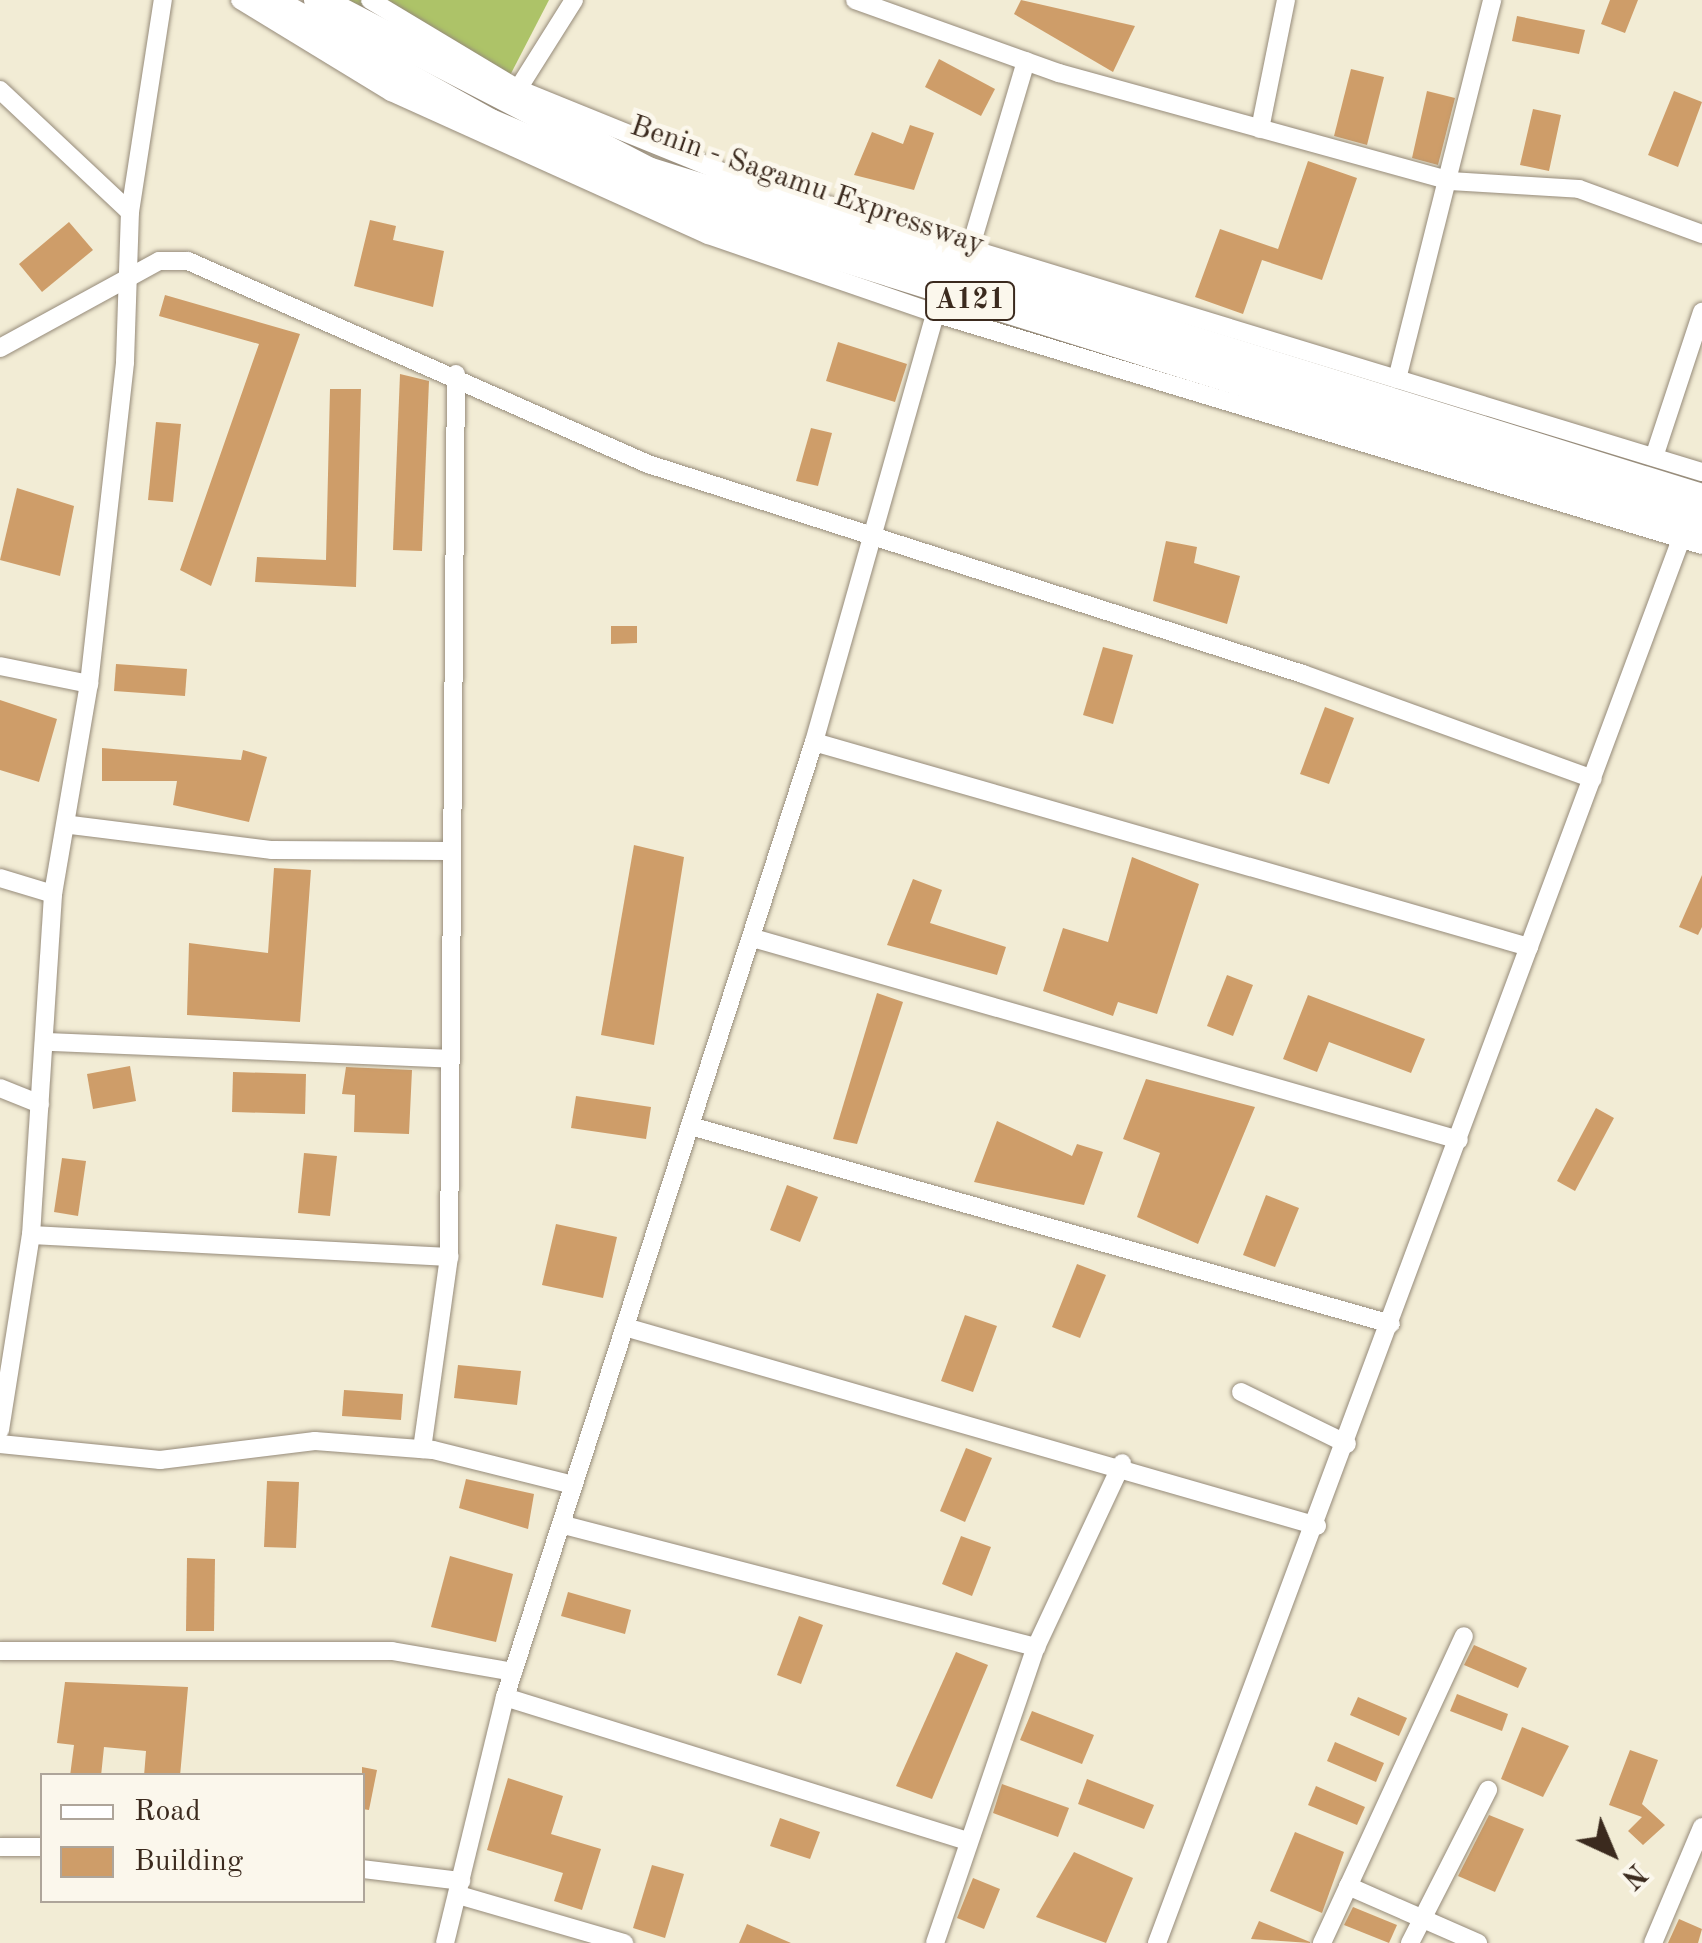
<!DOCTYPE html>
<html>
<head>
<meta charset="utf-8">
<style>
	body { margin:0 }
	#map { position:relative; width:1702px; height:1943px; overflow:hidden; background:#f2ecd5; font-family:"Old Standard TT",serif }
	div>[style] { position:absolute }
	[style*='--x'] { left:calc(var(--x)*1px); top:calc(var(--y)*1px); width:calc(var(--w)*1px); rotate:calc(var(--a)*1deg) }
	.green>* { inset:0; background:#adc368 }
	.building>* { inset:0; background:#ce9d69 }
	.roads { filter:drop-shadow(0 0 2px #968b7a) drop-shadow(0 0 2px #968b7a) }
	.minor>* { height:18px; margin:-9px; padding:0 9px; transform-origin:9px; border-radius:9px; background:#fff }
	.trunk>* { height:28px; margin:-14px; padding:0 14px; transform-origin:14px; border-radius:14px; background:#fff }
	span { translate:-50% -50%; white-space:nowrap; text-align:center; line-height:1.15; -webkit-text-stroke:10px #fbf7ec; paint-order:stroke }
	.shield-label span { padding:2px 8px; background:#fbf7ec; border:2px solid; border-radius:8px; -webkit-text-stroke-width:0 }
	.shield-label { font-size:28px; color:#3b2a1e; font-weight:700 }
	.street-label { font-size:30px; color:#3b2a1e }
	.legend { position:absolute; left:40px; top:1773px; width:325px; height:130px; box-sizing:border-box; background:#fbf7ec; border:2px solid #aea59a; margin:0; padding:12px 18px; list-style:none; font-size:30px; color:#3b2a1e }
	.legend li { display:flex; align-items:center; gap:20px; height:50px }
	.legend b { width:50px; border:2px solid #aea59a }
	.north { position:absolute; left:1562px; top:1803px; width:100px; height:100px; -webkit-text-stroke:8px #fbf7ec; paint-order:stroke; rotate:136deg; font-size:28px; font-weight:700; line-height:40px; text-align:center; color:#3b2a1e }
	.north::after { content:''; display:block; margin:auto; width:35px; height:45px; background:#3b2a1e; clip-path:polygon(50% 0,100% 100%,50% 72%,0 100%) }
</style>
</head>
<body>
<div id="map">
	<div class="green">
		<i style="clip-path:polygon(345px 0,549px 0,504px 87px)"></i>
	</div>
	<div class="building">
		<i style="clip-path:polygon(1021px 0,1135px 26px,1113px 72px,1014px 14px)"></i>
		<i style="clip-path:polygon(1610px 0,1638px 0,1625px 33px,1601px 24px)"></i>
		<i style="clip-path:polygon(1517px 16px,1585px 30px,1579px 54px,1512px 41px)"></i>
		<i style="clip-path:polygon(939px 59px,995px 89px,981px 116px,925px 87px)"></i>
		<i style="clip-path:polygon(1351px 69px,1384px 77px,1367px 145px,1334px 136px)"></i>
		<i style="clip-path:polygon(1427px 91px,1455px 98px,1438px 165px,1412px 158px)"></i>
		<i style="clip-path:polygon(1674px 91px,1702px 102px,1678px 167px,1648px 155px)"></i>
		<i style="clip-path:polygon(1533px 109px,1561px 115px,1549px 171px,1520px 165px)"></i>
		<i style="clip-path:polygon(910px 125px,934px 133px,914px 190px,854px 175px,872px 132px,903px 144px)"></i>
		<i style="clip-path:polygon(1308px 161px,1357px 178px,1322px 280px,1262px 260px,1243px 314px,1195px 297px,1220px 229px,1278px 249px)"></i>
		<i style="clip-path:polygon(370px 220px,396px 226px,393px 240px,444px 251px,433px 307px,354px 286px)"></i>
		<i style="clip-path:polygon(69px 222px,93px 250px,42px 292px,19px 264px)"></i>
		<i style="clip-path:polygon(165px 295px,300px 334px,211px 586px,180px 570px,259px 344px,159px 316px)"></i>
		<i style="clip-path:polygon(838px 342px,907px 364px,895px 402px,826px 381px)"></i>
		<i style="clip-path:polygon(400px 374px,429px 381px,422px 551px,393px 550px)"></i>
		<i style="clip-path:polygon(330px 389px,361px 389px,356px 587px,255px 582px,257px 557px,326px 560px)"></i>
		<i style="clip-path:polygon(156px 422px,181px 424px,173px 502px,148px 500px)"></i>
		<i style="clip-path:polygon(811px 428px,832px 433px,818px 486px,796px 481px)"></i>
		<i style="clip-path:polygon(17px 488px,74px 506px,60px 576px,0 560px)"></i>
		<i style="clip-path:polygon(1166px 541px,1197px 547px,1194px 563px,1240px 576px,1227px 624px,1153px 601px)"></i>
		<i style="clip-path:polygon(611px 626px,637px 626px,637px 643px,611px 644px)"></i>
		<i style="clip-path:polygon(1103px 647px,1133px 655px,1113px 724px,1083px 715px)"></i>
		<i style="clip-path:polygon(116px 664px,187px 669px,185px 696px,114px 691px)"></i>
		<i style="clip-path:polygon(0 700px,57px 719px,39px 782px,0 770px)"></i>
		<i style="clip-path:polygon(1325px 707px,1354px 718px,1329px 784px,1300px 774px)"></i>
		<i style="clip-path:polygon(102px 748px,241px 760px,243px 750px,267px 757px,249px 822px,173px 805px,177px 781px,102px 781px)"></i>
		<i style="clip-path:polygon(634px 845px,684px 857px,654px 1045px,601px 1035px)"></i>
		<i style="clip-path:polygon(1132px 857px,1199px 884px,1157px 1014px,1118px 1002px,1113px 1016px,1043px 991px,1063px 928px,1108px 942px)"></i>
		<i style="clip-path:polygon(274px 868px,311px 870px,300px 1022px,187px 1015px,189px 943px,268px 953px)"></i>
		<i style="clip-path:polygon(1702px 875px,1702px 927px,1698px 935px,1679px 927px)"></i>
		<i style="clip-path:polygon(913px 879px,942px 890px,930px 923px,1006px 947px,997px 975px,887px 945px)"></i>
		<i style="clip-path:polygon(1227px 975px,1253px 985px,1233px 1036px,1207px 1026px)"></i>
		<i style="clip-path:polygon(877px 993px,903px 1002px,857px 1144px,833px 1139px)"></i>
		<i style="clip-path:polygon(1308px 995px,1425px 1039px,1411px 1073px,1329px 1042px,1317px 1072px,1283px 1059px)"></i>
		<i style="clip-path:polygon(130px 1066px,136px 1101px,93px 1109px,87px 1074px)"></i>
		<i style="clip-path:polygon(346px 1067px,412px 1070px,409px 1134px,354px 1132px,355px 1095px,342px 1094px)"></i>
		<i style="clip-path:polygon(233px 1072px,306px 1074px,305px 1114px,232px 1112px)"></i>
		<i style="clip-path:polygon(1146px 1079px,1255px 1107px,1198px 1244px,1137px 1217px,1160px 1153px,1123px 1139px)"></i>
		<i style="clip-path:polygon(576px 1096px,651px 1107px,646px 1139px,571px 1128px)"></i>
		<i style="clip-path:polygon(1596px 1108px,1614px 1118px,1575px 1191px,1557px 1181px)"></i>
		<i style="clip-path:polygon(997px 1121px,1072px 1156px,1077px 1144px,1103px 1152px,1084px 1205px,974px 1182px)"></i>
		<i style="clip-path:polygon(304px 1153px,337px 1156px,330px 1216px,298px 1213px)"></i>
		<i style="clip-path:polygon(62px 1158px,86px 1161px,78px 1216px,54px 1212px)"></i>
		<i style="clip-path:polygon(787px 1185px,818px 1197px,800px 1242px,770px 1230px)"></i>
		<i style="clip-path:polygon(1266px 1195px,1299px 1208px,1275px 1267px,1243px 1255px)"></i>
		<i style="clip-path:polygon(556px 1224px,617px 1237px,603px 1298px,542px 1285px)"></i>
		<i style="clip-path:polygon(1077px 1264px,1106px 1275px,1080px 1338px,1052px 1327px)"></i>
		<i style="clip-path:polygon(965px 1315px,997px 1326px,973px 1392px,941px 1381px)"></i>
		<i style="clip-path:polygon(458px 1365px,521px 1371px,517px 1405px,454px 1398px)"></i>
		<i style="clip-path:polygon(344px 1390px,403px 1394px,401px 1420px,342px 1416px)"></i>
		<i style="clip-path:polygon(966px 1448px,992px 1458px,965px 1522px,940px 1511px)"></i>
		<i style="clip-path:polygon(466px 1479px,534px 1494px,528px 1529px,459px 1508px)"></i>
		<i style="clip-path:polygon(267px 1481px,299px 1482px,296px 1548px,264px 1547px)"></i>
		<i style="clip-path:polygon(961px 1536px,991px 1547px,972px 1596px,942px 1584px)"></i>
		<i style="clip-path:polygon(450px 1556px,513px 1574px,496px 1642px,431px 1627px)"></i>
		<i style="clip-path:polygon(187px 1558px,215px 1559px,214px 1631px,186px 1631px)"></i>
		<i style="clip-path:polygon(568px 1592px,631px 1610px,625px 1634px,561px 1616px)"></i>
		<i style="clip-path:polygon(799px 1616px,823px 1625px,801px 1684px,777px 1675px)"></i>
		<i style="clip-path:polygon(1474px 1645px,1527px 1668px,1518px 1688px,1464px 1665px)"></i>
		<i style="clip-path:polygon(956px 1652px,988px 1665px,932px 1799px,896px 1786px)"></i>
		<i style="clip-path:polygon(65px 1682px,188px 1687px,180px 1776px,144px 1776px,146px 1751px,104px 1747px,101px 1776px,70px 1776px,74px 1745px,57px 1743px)"></i>
		<i style="clip-path:polygon(1457px 1694px,1508px 1714px,1502px 1731px,1450px 1711px)"></i>
		<i style="clip-path:polygon(1358px 1697px,1407px 1718px,1399px 1736px,1350px 1715px)"></i>
		<i style="clip-path:polygon(1032px 1711px,1094px 1735px,1082px 1764px,1020px 1740px)"></i>
		<i style="clip-path:polygon(1522px 1727px,1569px 1746px,1543px 1797px,1501px 1779px)"></i>
		<i style="clip-path:polygon(1335px 1742px,1384px 1763px,1376px 1782px,1327px 1761px)"></i>
		<i style="clip-path:polygon(1630px 1750px,1658px 1760px,1642px 1804px,1665px 1825px,1643px 1845px,1628px 1831px,1642px 1817px,1609px 1805px)"></i>
		<i style="clip-path:polygon(362px 1767px,377px 1770px,369px 1810px,362px 1809px)"></i>
		<i style="clip-path:polygon(508px 1778px,563px 1796px,551px 1834px,601px 1849px,582px 1910px,554px 1901px,563px 1873px,487px 1850px)"></i>
		<i style="clip-path:polygon(1087px 1779px,1154px 1805px,1144px 1829px,1078px 1804px)"></i>
		<i style="clip-path:polygon(1002px 1784px,1069px 1808px,1058px 1837px,993px 1813px)"></i>
		<i style="clip-path:polygon(1316px 1786px,1365px 1807px,1357px 1825px,1308px 1805px)"></i>
		<i style="clip-path:polygon(1489px 1815px,1524px 1829px,1495px 1892px,1458px 1876px)"></i>
		<i style="clip-path:polygon(780px 1818px,820px 1832px,810px 1859px,770px 1846px)"></i>
		<i style="clip-path:polygon(1295px 1832px,1344px 1852px,1322px 1913px,1270px 1891px)"></i>
		<i style="clip-path:polygon(1074px 1852px,1133px 1878px,1106px 1943px,1036px 1917px)"></i>
		<i style="clip-path:polygon(652px 1865px,684px 1874px,665px 1938px,633px 1928px)"></i>
		<i style="clip-path:polygon(973px 1878px,1000px 1889px,984px 1929px,957px 1918px)"></i>
		<i style="clip-path:polygon(1353px 1907px,1397px 1925px,1389px 1943px,1344px 1925px)"></i>
		<i style="clip-path:polygon(1679px 1919px,1702px 1929px,1698px 1943px,1668px 1943px)"></i>
		<i style="clip-path:polygon(1259px 1921px,1310px 1942px,1310px 1943px,1251px 1939px)"></i>
		<i style="clip-path:polygon(747px 1924px,791px 1943px,739px 1943px)"></i>
	</div>
	<div class="roads">
		<div class="minor">
			<i style="--x:240;--y:0;--w:177;--a:31.4"></i>
			<i style="--x:391;--y:92;--w:348;--a:24.3"></i>
			<i style="--x:708;--y:235;--w:239;--a:19"></i>
			<i style="--x:934;--y:313;--w:802;--a:16.81"></i>
			<i style="--x:370;--y:0;--w:173;--a:31"></i>
			<i style="--x:518;--y:89;--w:234;--a:22.1"></i>
			<i style="--x:735;--y:177;--w:1011;--a:16.97"></i>
			<i style="--x:855;--y:0;--w:217;--a:19.7"></i>
			<i style="--x:1059;--y:73;--w:406;--a:15.4"></i>
			<i style="--x:1450;--y:181;--w:129;--a:3.5"></i>
			<i style="--x:1579;--y:189;--w:131;--a:20.1"></i>
			<i style="--x:518;--y:89;--w:105;--a:-57.8"></i>
			<i style="--x:0;--y:90;--w:178;--a:43.2"></i>
			<i style="--x:1260;--y:129;--w:132;--a:-78.6"></i>
			<i style="--x:970;--y:249;--w:196;--a:-73.4"></i>
			<i style="--x:0;--y:348;--w:181;--a:-28.7"></i>
			<i style="--x:159;--y:261;--w:29;--a:0"></i>
			<i style="--x:188;--y:261;--w:503;--a:23.81"></i>
			<i style="--x:648;--y:464;--w:688;--a:17.78"></i>
			<i style="--x:1303;--y:674;--w:308;--a:19.9"></i>
			<i style="--x:1397;--y:379;--w:391;--a:-75.9"></i>
			<i style="--x:1654;--y:457;--w:153;--a:-71.7"></i>
			<i style="--x:0;--y:666;--w:91;--a:11.4"></i>
			<i style="--x:814;--y:742;--w:744;--a:16"></i>
			<i style="--x:71;--y:825;--w:203;--a:7.1"></i>
			<i style="--x:272;--y:850;--w:176;--a:0.3"></i>
			<i style="--x:0;--y:878;--w:55;--a:16.8"></i>
			<i style="--x:753;--y:938;--w:734;--a:15.97"></i>
			<i style="--x:50;--y:1042;--w:400;--a:2.4"></i>
			<i style="--x:0;--y:1088;--w:43;--a:21.8"></i>
			<i style="--x:694;--y:1127;--w:724;--a:15.78"></i>
			<i style="--x:31;--y:1235;--w:419;--a:3"></i>
			<i style="--x:625;--y:1327;--w:720;--a:16.04"></i>
			<i style="--x:1241;--y:1392;--w:118;--a:26.1"></i>
			<i style="--x:0;--y:1430;--w:197;--a:-81"></i>
			<i style="--x:31;--y:1235;--w:342;--a:-86.3"></i>
			<i style="--x:53;--y:894;--w:213;--a:-80.3"></i>
			<i style="--x:89;--y:684;--w:324;--a:-83.6"></i>
			<i style="--x:125;--y:362;--w:150;--a:-88.1"></i>
			<i style="--x:130;--y:212;--w:215;--a:-81.2"></i>
			<i style="--x:0;--y:1444;--w:161;--a:5.7"></i>
			<i style="--x:160;--y:1460;--w:156;--a:-7"></i>
			<i style="--x:315;--y:1441;--w:118;--a:4.4"></i>
			<i style="--x:433;--y:1450;--w:144;--a:14"></i>
			<i style="--x:422;--y:1449;--w:194;--a:-82"></i>
			<i style="--x:449;--y:1257;--w:883;--a:-89.55"></i>
			<i style="--x:564;--y:1525;--w:488;--a:14.5"></i>
			<i style="--x:0;--y:1651;--w:392;--a:0"></i>
			<i style="--x:392;--y:1651;--w:123;--a:9.8"></i>
			<i style="--x:505;--y:1697;--w:485;--a:17.3"></i>
			<i style="--x:0;--y:1847;--w:42;--a:0"></i>
			<i style="--x:362;--y:1869;--w:100;--a:6.9"></i>
			<i style="--x:1348;--y:1886;--w:142;--a:23.7"></i>
			<i style="--x:462;--y:1896;--w:169;--a:16.2"></i>
			<i style="--x:445;--y:1943;--w:253;--a:-76.3"></i>
			<i style="--x:505;--y:1697;--w:1004;--a:-72.07"></i>
			<i style="--x:814;--y:742;--w:468;--a:-74.2"></i>
			<i style="--x:935;--y:1943;--w:313;--a:-71.2"></i>
			<i style="--x:1036;--y:1647;--w:203;--a:-64.9"></i>
			<i style="--x:1157;--y:1943;--w:1499;--a:-69.53"></i>
			<i style="--x:1322;--y:1943;--w:338;--a:-65.2"></i>
			<i style="--x:1410;--y:1943;--w:172;--a:-63"></i>
			<i style="--x:1653;--y:1943;--w:126;--a:-67.1"></i>
		</div>
		<div class="trunk">
			<i style="--x:269;--y:0;--w:253;--a:29.1"></i>
			<i style="--x:490;--y:123;--w:244;--a:22.9"></i>
			<i style="--x:715;--y:218;--w:1034;--a:17.33"></i>
			<i style="--x:318;--y:0;--w:372;--a:27.4"></i>
			<i style="--x:648;--y:171;--w:1104;--a:17.24"></i>
		</div>
	</div>
	<div class="shield-label">
		<span style="left:970px;top:301px">A121</span>
	</div>
	<div class="street-label">
		<span style="left:807px;top:186px;rotate:19deg">Benin - Sagamu Expressway</span>
	</div>
	<ul class="legend">
	<li><b style="height:12px;background:#fff"></b>Road</li>
	<li><b style="height:28px;background:#ce9d69"></b>Building</li>
	</ul>
	<div class="north">N</div>
</div>
</body>
</html>
